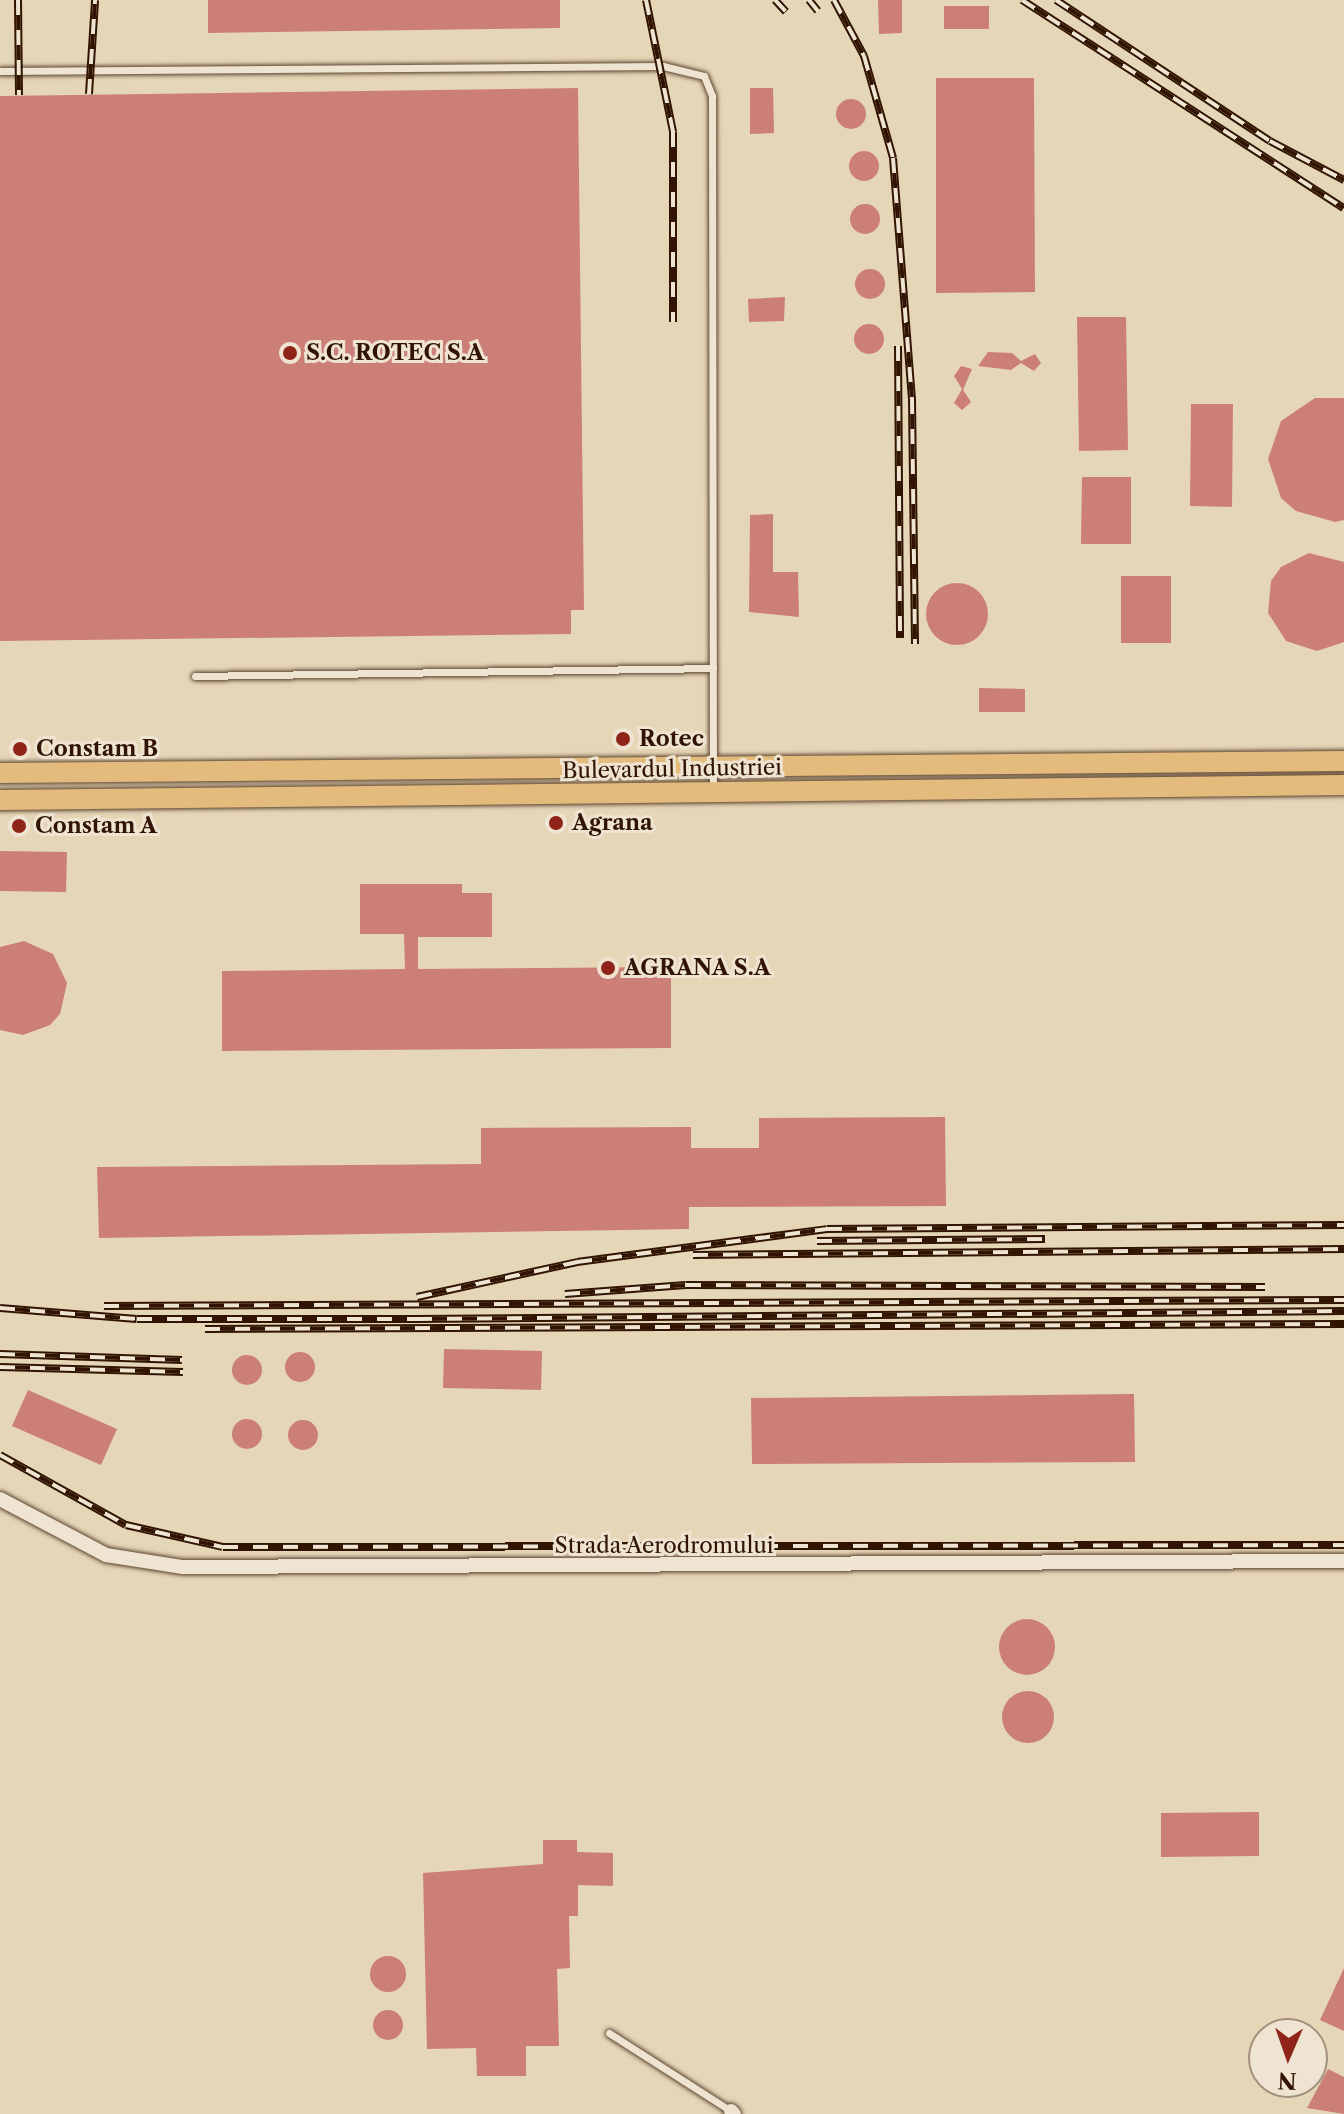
<!DOCTYPE html>
<html>
<head>
<meta charset="utf-8">
<style>
	body { margin:0 }
	#map { position:relative; width:1344px; height:2114px; overflow:hidden; background:#e6d6b8; font-family:"Libre Caslon Text",serif }
	div>[style] { position:absolute }
	[style*='--x'] { left:calc(var(--x)*1px); top:calc(var(--y)*1px); width:calc(var(--w)*1px); rotate:calc(var(--a)*1deg) }
	.building>* { inset:0; background:#cc7f76 }
	.round { border-radius:50% }
	.roads { filter:drop-shadow(0 0 2px #5e4530) drop-shadow(0 0 2px #5e4530) }
	.service>* { height:7px; margin:-3.5px; padding:0 3.5px; transform-origin:3.5px; border-radius:3.5px; background:#efe4d1 }
	.minor>* { height:14px; margin:-7px; padding:0 7px; transform-origin:7px; border-radius:7px; background:#efe4d1 }
	.primary>* { height:20px; margin:-10px; padding:0 10px; transform-origin:10px; border-radius:10px; background:#e3bb7c }
	.rail>* { height:8px; margin-top:-4px; transform-origin:0; background:repeating-linear-gradient(90deg,#efe4d1 0 15px,#311502 0 30px); box-sizing:border-box; border-block:2px solid #311502 }
	.dots>* { width:22px; height:22px; translate:-50% -50%; box-sizing:border-box; border:4px solid #efe4d1; border-radius:50% }
	span { translate:-50% -50%; white-space:nowrap; text-align:center; line-height:1.15; -webkit-text-stroke:6px #efe4d1; paint-order:stroke }
	.poi-label { font-size:22px; color:#311502; font-weight:700 }
	.left { translate:0 -50%; text-align:left }
	.street-label { font-size:22px; color:#311502 }
	.north { position:absolute; left:1248px; top:2018px; width:80px; height:80px; box-sizing:border-box; background:#efe4d1; border:2px solid #a3917e; border-radius:50%; rotate:182deg; font-size:22px; font-weight:700; line-height:32px; text-align:center; color:#311502 }
	.north::after { content:''; display:block; margin:auto; width:28px; height:36px; background:#8f2418; clip-path:polygon(50% 0,100% 100%,50% 72%,0 100%) }
</style>
</head>
<body>
<div id="map">
	<div class="building">
		<i style="clip-path:polygon(208px 0,560px 0,560px 28px,208px 33px)"></i>
		<i style="clip-path:polygon(878px 0,902px 0,902px 33px,879px 34px)"></i>
		<i style="clip-path:polygon(944px 6px,989px 6px,989px 29px,944px 29px)"></i>
		<i style="clip-path:polygon(936px 78px,1034px 78px,1035px 292px,936px 293px)"></i>
		<i style="clip-path:polygon(578px 88px,584px 610px,571px 610px,571px 634px,0 641px,0 96px)"></i>
		<i style="clip-path:polygon(750px 88px,773px 88px,774px 133px,750px 134px)"></i>
		<i class="round" style="left:836px;top:99px;width:30px;height:30px"></i>
		<i class="round" style="left:849px;top:151px;width:30px;height:30px"></i>
		<i class="round" style="left:850px;top:204px;width:30px;height:30px"></i>
		<i class="round" style="left:855px;top:269px;width:30px;height:30px"></i>
		<i style="clip-path:polygon(785px 297px,784px 321px,749px 322px,748px 299px)"></i>
		<i style="clip-path:polygon(1077px 317px,1126px 317px,1128px 450px,1079px 451px)"></i>
		<i class="round" style="left:854px;top:324px;width:30px;height:30px"></i>
		<i style="clip-path:polygon(988px 352px,1012px 353px,1021px 361px,1035px 354px,1041px 363px,1034px 371px,1021px 363px,1011px 370px,978px 366px)"></i>
		<i style="clip-path:polygon(961px 366px,972px 369px,963px 390px,971px 402px,962px 410px,954px 403px,962px 389px,954px 376px)"></i>
		<i style="clip-path:polygon(1315px 398px,1344px 398px,1344px 520px,1335px 522px,1296px 511px,1281px 498px,1268px 459px,1281px 421px)"></i>
		<i style="clip-path:polygon(1191px 404px,1233px 404px,1232px 507px,1190px 506px)"></i>
		<i style="clip-path:polygon(1082px 477px,1131px 477px,1131px 544px,1081px 544px)"></i>
		<i style="clip-path:polygon(773px 514px,773px 572px,798px 572px,799px 617px,749px 612px,750px 515px)"></i>
		<i style="clip-path:polygon(1309px 553px,1344px 562px,1344px 642px,1317px 651px,1286px 641px,1268px 613px,1271px 581px,1281px 567px)"></i>
		<i style="clip-path:polygon(1121px 576px,1171px 576px,1171px 643px,1121px 643px)"></i>
		<i class="round" style="left:926px;top:583px;width:62px;height:62px"></i>
		<i style="clip-path:polygon(979px 688px,1025px 689px,1025px 712px,979px 712px)"></i>
		<i style="clip-path:polygon(0 851px,67px 852px,66px 892px,0 891px)"></i>
		<i style="clip-path:polygon(360px 884px,462px 884px,462px 893px,492px 893px,492px 937px,418px 937px,418px 969px,671px 967px,671px 1048px,222px 1051px,222px 971px,405px 969px,404px 934px,360px 934px)"></i>
		<i style="clip-path:polygon(24px 941px,53px 954px,67px 983px,60px 1014px,50px 1025px,23px 1035px,0 1030px,0 947px)"></i>
		<i style="clip-path:polygon(945px 1117px,946px 1206px,689px 1207px,689px 1229px,99px 1238px,97px 1167px,481px 1164px,481px 1128px,691px 1127px,691px 1148px,759px 1148px,759px 1118px)"></i>
		<i style="clip-path:polygon(444px 1349px,542px 1351px,541px 1390px,443px 1388px)"></i>
		<i class="round" style="left:285px;top:1352px;width:30px;height:30px"></i>
		<i class="round" style="left:232px;top:1355px;width:30px;height:30px"></i>
		<i style="clip-path:polygon(28px 1390px,117px 1429px,101px 1465px,12px 1426px)"></i>
		<i style="clip-path:polygon(1134px 1394px,1135px 1462px,752px 1464px,751px 1398px)"></i>
		<i class="round" style="left:232px;top:1419px;width:30px;height:30px"></i>
		<i class="round" style="left:288px;top:1420px;width:30px;height:30px"></i>
		<i class="round" style="left:999px;top:1619px;width:56px;height:56px"></i>
		<i class="round" style="left:1002px;top:1691px;width:52px;height:52px"></i>
		<i style="clip-path:polygon(1259px 1812px,1259px 1856px,1161px 1857px,1161px 1813px)"></i>
		<i style="clip-path:polygon(543px 1840px,577px 1840px,577px 1852px,613px 1853px,613px 1886px,578px 1885px,578px 1916px,569px 1916px,570px 1968px,557px 1969px,559px 2046px,526px 2046px,526px 2076px,477px 2076px,476px 2048px,427px 2049px,423px 1873px,543px 1864px)"></i>
		<i class="round" style="left:370px;top:1956px;width:36px;height:36px"></i>
		<i style="clip-path:polygon(1344px 1968px,1344px 2031px,1320px 2020px)"></i>
		<i class="round" style="left:373px;top:2010px;width:30px;height:30px"></i>
		<i style="clip-path:polygon(1328px 2069px,1344px 2077px,1344px 2114px,1307px 2108px)"></i>
	</div>
	<div class="roads">
		<div class="service">
			<i style="--x:0;--y:71;--w:663;--a:-0.43"></i>
			<i style="--x:663;--y:66;--w:42;--a:13.7"></i>
			<i style="--x:704;--y:76;--w:22;--a:68"></i>
			<i style="--x:712;--y:96;--w:694;--a:89.92"></i>
			<i style="--x:195;--y:676;--w:518;--a:-0.88"></i>
			<i style="--x:609;--y:2033;--w:145;--a:32.6"></i>
		</div>
		<div class="minor">
			<i style="--x:0;--y:1499;--w:120;--a:27.8"></i>
			<i style="--x:106;--y:1555;--w:78;--a:8.9"></i>
			<i style="--x:183;--y:1567;--w:1161;--a:-0.3"></i>
			<i style="--x:731;--y:2111;--w:4;--a:45"></i>
		</div>
		<div class="primary">
			<i style="--x:0;--y:773;--w:1344;--a:-0.51"></i>
			<i style="--x:0;--y:800;--w:1344;--a:-0.64"></i>
		</div>
	</div>
	<div class="rail">
		<i style="--x:18;--y:0;--w:95;--a:89.4"></i>
		<i style="--x:646;--y:0;--w:135;--a:78.4"></i>
		<i style="--x:673;--y:132;--w:190;--a:90"></i>
		<i style="--x:775;--y:0;--w:16;--a:47"></i>
		<i style="--x:809;--y:0;--w:14;--a:51"></i>
		<i style="--x:834;--y:0;--w:64;--a:61.8"></i>
		<i style="--x:864;--y:56;--w:106;--a:74.1"></i>
		<i style="--x:893;--y:158;--w:242;--a:85.5"></i>
		<i style="--x:912;--y:399;--w:245;--a:89.3"></i>
		<i style="--x:1022;--y:0;--w:383;--a:32.9"></i>
		<i style="--x:1056;--y:0;--w:256;--a:33.4"></i>
		<i style="--x:1270;--y:141;--w:84;--a:27.8"></i>
		<i style="--x:89;--y:94;--w:94;--a:-86.3"></i>
		<i style="--x:898;--y:346;--w:292;--a:89.6"></i>
		<i style="--x:817;--y:1241;--w:228;--a:-0.5"></i>
		<i style="--x:693;--y:1255;--w:651;--a:-0.53"></i>
		<i style="--x:565;--y:1294;--w:121;--a:-4.3"></i>
		<i style="--x:686;--y:1285;--w:579;--a:0.2"></i>
		<i style="--x:417;--y:1297;--w:164;--a:-12.3"></i>
		<i style="--x:577;--y:1262;--w:252;--a:-7.5"></i>
		<i style="--x:827;--y:1229;--w:517;--a:-0.44"></i>
		<i style="--x:104;--y:1306;--w:1240;--a:-0.28"></i>
		<i style="--x:0;--y:1308;--w:137;--a:4.6"></i>
		<i style="--x:137;--y:1319;--w:280;--a:0"></i>
		<i style="--x:417;--y:1319;--w:927;--a:-0.49"></i>
		<i style="--x:205;--y:1329;--w:1139;--a:-0.25"></i>
		<i style="--x:0;--y:1354;--w:182;--a:1.9"></i>
		<i style="--x:0;--y:1367;--w:183;--a:1.6"></i>
		<i style="--x:0;--y:1455;--w:144;--a:29.1"></i>
		<i style="--x:126;--y:1525;--w:99;--a:12.8"></i>
		<i style="--x:223;--y:1547;--w:1121;--a:-0.1"></i>
	</div>
	<div class="dots">
		<i style="left:290px;top:353px;background:#8f2418"></i>
		<i style="left:623px;top:739px;background:#8f2418"></i>
		<i style="left:20px;top:749px;background:#8f2418"></i>
		<i style="left:556px;top:823px;background:#8f2418"></i>
		<i style="left:19px;top:826px;background:#8f2418"></i>
		<i style="left:608px;top:968px;background:#8f2418"></i>
	</div>
	<div class="poi-label">
		<span class="left" style="left:306px;top:353px">S.C. ROTEC S.A</span>
		<span class="left" style="left:639px;top:739px">Rotec</span>
		<span class="left" style="left:36px;top:749px">Constam B</span>
		<span class="left" style="left:572px;top:823px">Agrana</span>
		<span class="left" style="left:35px;top:826px">Constam A</span>
		<span class="left" style="left:624px;top:968px">AGRANA S.A</span>
	</div>
	<div class="street-label">
		<span style="left:672px;top:769px;rotate:-1deg">Bulevardul Industriei</span>
		<span style="left:664px;top:1546px">Strada Aerodromului</span>
	</div>
	<div class="north">N</div>
</div>
</body>
</html>
